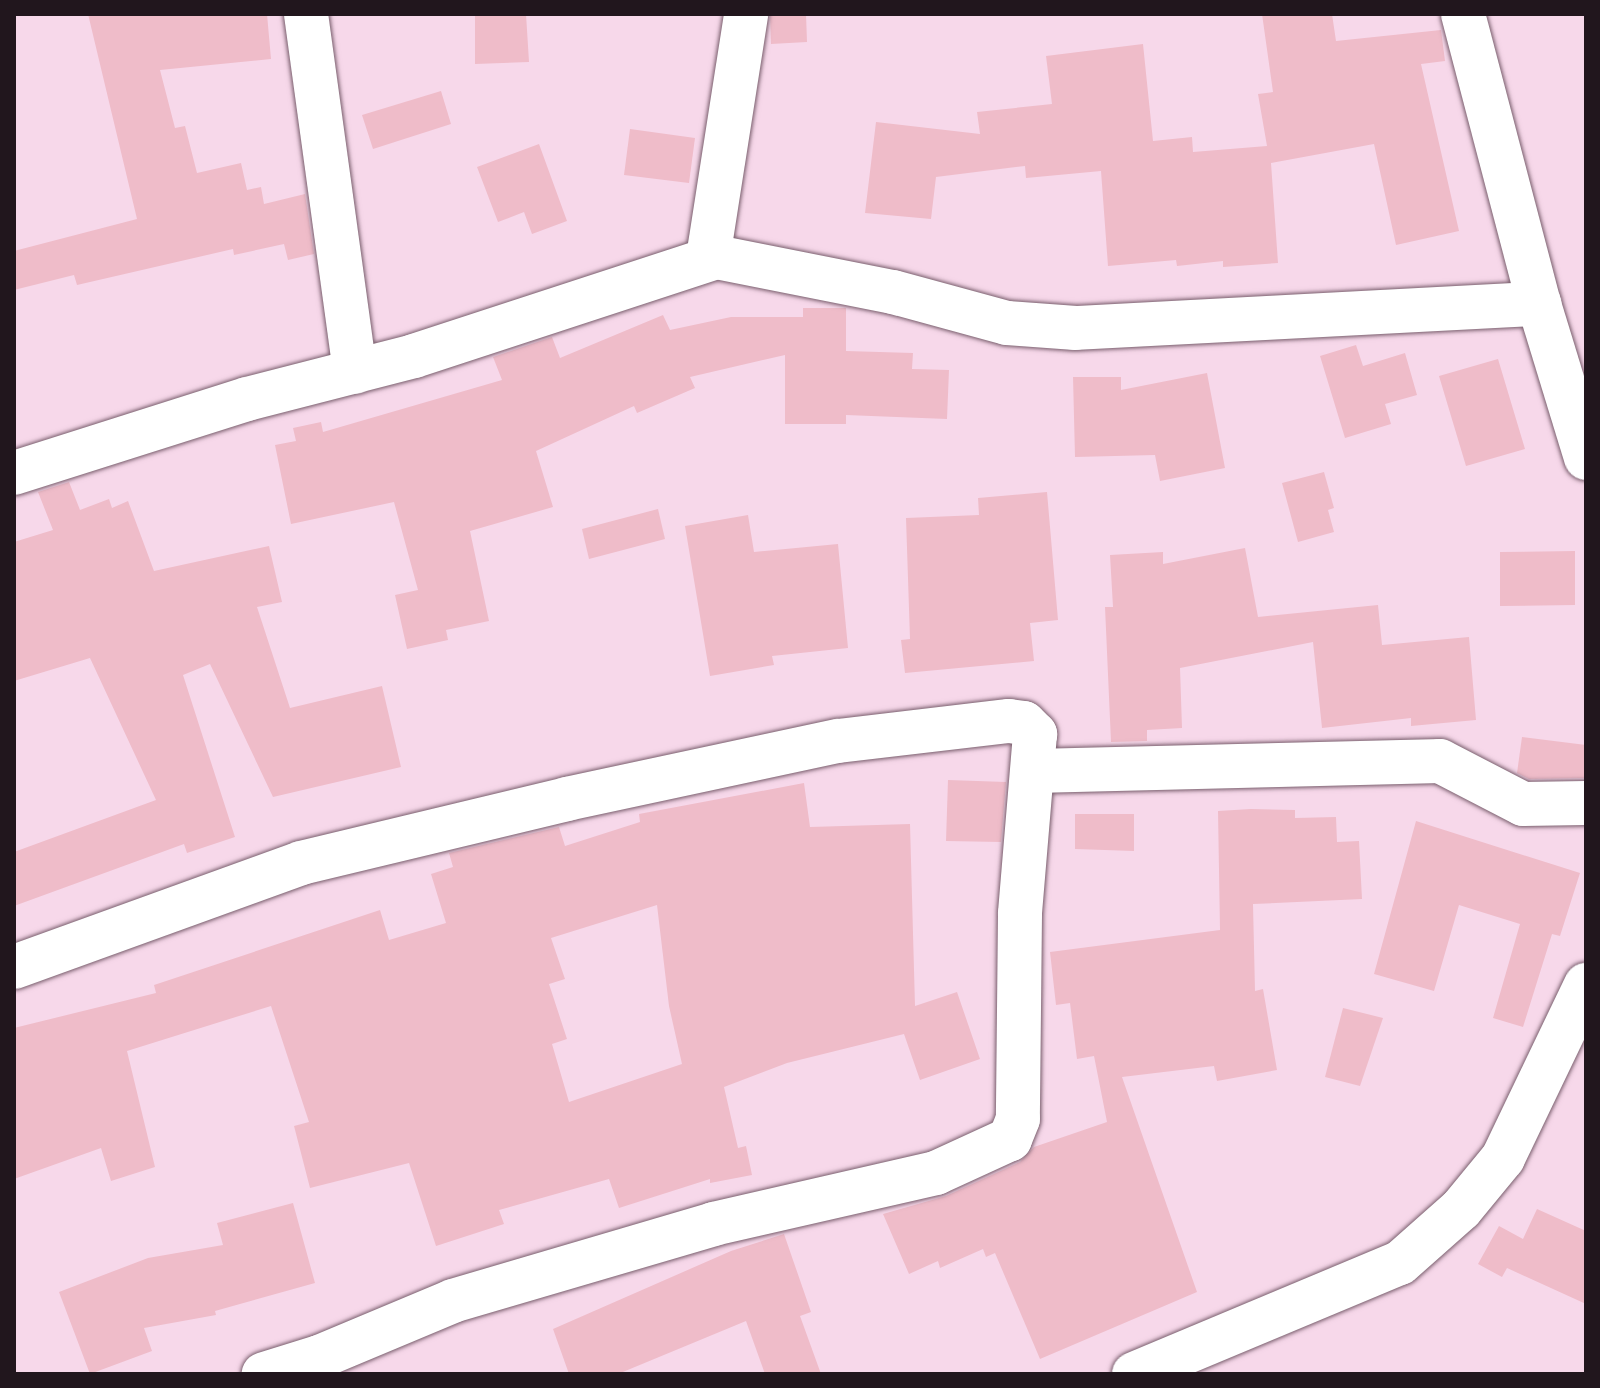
<!DOCTYPE html>
<html>
<head>
<meta charset="utf-8">
<style>
	body { margin:0 }
	#map { position:relative; width:1600px; height:1388px; overflow:hidden; background:#f7d8ea; font-family:"Roboto Condensed",sans-serif }
	div>[style] { position:absolute }
	[style*='--x'] { left:calc(var(--x)*1px); top:calc(var(--y)*1px); width:calc(var(--w)*1px); rotate:calc(var(--a)*1deg) }
	.building>* { inset:0; background:#efbcc9 }
	.roads { filter:drop-shadow(0 0 2px #795e6d) drop-shadow(0 0 2px #795e6d) }
	.minor>* { height:44px; margin:-22px; padding:0 22px; transform-origin:22px; border-radius:22px; background:#fff }
	span { translate:-50% -50%; white-space:nowrap; text-align:center; line-height:1.15; -webkit-text-stroke:8px #fde9f4; paint-order:stroke }
	.frame { position:absolute; inset:0; border:16px solid #21161d; pointer-events:none }
</style>
</head>
<body>
<div id="map">
	<div class="building">
		<i style="clip-path:polygon(88px 14px,267px 14px,271px 59px,160px 70px,175px 128px,185px 126px,197px 173px,241px 163px,247px 190px,261px 187px,264px 204px,305px 194px,314px 254px,288px 260px,284px 244px,234px 255px,233px 249px,77px 285px,74px 275px,14px 290px,14px 251px,137px 219px)"></i>
		<i style="clip-path:polygon(475px 14px,526px 14px,529px 62px,475px 64px)"></i>
		<i style="clip-path:polygon(770px 14px,806px 14px,807px 42px,771px 44px)"></i>
		<i style="clip-path:polygon(1262px 14px,1332px 14px,1336px 41px,1441px 30px,1445px 61px,1421px 64px,1459px 231px,1396px 245px,1374px 144px,1271px 163px,1278px 263px,1223px 267px,1223px 261px,1177px 266px,1176px 260px,1108px 266px,1101px 171px,1026px 178px,1025px 166px,936px 177px,931px 219px,865px 213px,876px 122px,980px 134px,977px 112px,1052px 104px,1046px 56px,1143px 44px,1153px 141px,1192px 137px,1193px 152px,1267px 146px,1258px 94px,1273px 92px)"></i>
		<i style="clip-path:polygon(441px 91px,451px 124px,373px 149px,362px 115px)"></i>
		<i style="clip-path:polygon(630px 129px,695px 138px,689px 183px,624px 175px)"></i>
		<i style="clip-path:polygon(539px 144px,567px 221px,532px 234px,524px 212px,498px 222px,477px 167px)"></i>
		<i style="clip-path:polygon(803px 308px,846px 308px,846px 351px,913px 353px,912px 369px,949px 370px,947px 419px,846px 415px,846px 424px,785px 424px,785px 355px,690px 377px,695px 388px,637px 413px,634px 406px,536px 451px,553px 507px,470px 531px,489px 621px,446px 630px,448px 640px,407px 649px,395px 595px,418px 590px,394px 502px,291px 524px,275px 445px,296px 441px,293px 428px,321px 422px,323px 432px,502px 380px,493px 357px,552px 337px,560px 358px,663px 315px,670px 330px,731px 317px,803px 317px)"></i>
		<i style="clip-path:polygon(1356px 345px,1363px 366px,1405px 353px,1417px 395px,1385px 404px,1391px 424px,1345px 438px,1320px 356px)"></i>
		<i style="clip-path:polygon(1498px 359px,1525px 449px,1466px 466px,1439px 376px)"></i>
		<i style="clip-path:polygon(1207px 373px,1225px 468px,1160px 481px,1155px 455px,1075px 457px,1073px 377px,1121px 377px,1121px 390px)"></i>
		<i style="clip-path:polygon(1324px 472px,1334px 508px,1328px 510px,1334px 532px,1298px 542px,1282px 483px)"></i>
		<i style="clip-path:polygon(69px 482px,80px 510px,109px 499px,112px 508px,128px 501px,154px 571px,269px 546px,282px 602px,257px 607px,290px 708px,382px 686px,401px 767px,273px 797px,210px 664px,183px 675px,235px 837px,187px 853px,184px 844px,14px 906px,14px 852px,156px 800px,90px 658px,14px 681px,14px 542px,53px 530px,38px 492px)"></i>
		<i style="clip-path:polygon(1047px 492px,1058px 620px,1030px 623px,1034px 661px,905px 673px,901px 640px,910px 639px,906px 518px,979px 515px,978px 498px)"></i>
		<i style="clip-path:polygon(658px 509px,665px 539px,589px 559px,582px 529px)"></i>
		<i style="clip-path:polygon(748px 515px,754px 552px,838px 544px,848px 648px,772px 656px,774px 665px,710px 676px,685px 526px)"></i>
		<i style="clip-path:polygon(1245px 548px,1258px 617px,1378px 605px,1382px 645px,1469px 637px,1476px 720px,1411px 726px,1411px 718px,1322px 728px,1313px 642px,1180px 668px,1182px 728px,1147px 730px,1147px 741px,1111px 742px,1105px 607px,1113px 607px,1110px 555px,1163px 552px,1163px 564px)"></i>
		<i style="clip-path:polygon(1575px 551px,1575px 605px,1500px 606px,1500px 552px)"></i>
		<i style="clip-path:polygon(1522px 737px,1586px 745px,1586px 778px,1529px 779px,1517px 773px)"></i>
		<i style="clip-path:polygon(948px 780px,1006px 782px,1001px 842px,946px 841px)"></i>
		<i style="clip-path:polygon(evenodd,804px 783px,810px 827px,910px 824px,915px 1006px,957px 992px,980px 1059px,920px 1080px,904px 1034px,787px 1063px,724px 1087px,738px 1148px,746px 1146px,752px 1175px,710px 1183px,710px 1179px,619px 1208px,609px 1179px,499px 1210px,504px 1224px,436px 1246px,409px 1163px,310px 1188px,294px 1126px,309px 1122px,271px 1006px,127px 1051px,155px 1167px,111px 1181px,101px 1148px,14px 1179px,14px 1028px,156px 993px,154px 985px,380px 910px,389px 940px,446px 923px,431px 874px,453px 867px,449px 853px,559px 827px,565px 846px,640px 822px,639px 814px,804px 783px,657px 905px,669px 1006px,682px 1064px,569px 1102px,552px 1044px,567px 1039px,549px 984px,565px 979px,551px 938px,657px 905px)"></i>
		<i style="clip-path:polygon(1251px 809px,1295px 810px,1295px 818px,1336px 817px,1337px 842px,1359px 841px,1362px 899px,1253px 904px,1255px 991px,1263px 989px,1277px 1070px,1217px 1081px,1214px 1066px,1122px 1077px,1197px 1292px,1040px 1359px,995px 1253px,986px 1257px,983px 1249px,940px 1268px,938px 1261px,909px 1274px,883px 1214px,946px 1196px,1020px 1162px,1034px 1147px,1107px 1122px,1094px 1056px,1077px 1059px,1070px 1003px,1056px 1005px,1050px 952px,1220px 930px,1218px 811px)"></i>
		<i style="clip-path:polygon(1075px 814px,1134px 814px,1134px 851px,1075px 849px)"></i>
		<i style="clip-path:polygon(1416px 821px,1580px 873px,1560px 936px,1552px 934px,1523px 1027px,1493px 1018px,1520px 924px,1459px 905px,1434px 991px,1374px 974px)"></i>
		<i style="clip-path:polygon(1343px 1008px,1383px 1018px,1360px 1086px,1325px 1077px)"></i>
		<i style="clip-path:polygon(293px 1203px,315px 1283px,215px 1311px,216px 1315px,144px 1328px,152px 1351px,90px 1374px,59px 1292px,148px 1258px,223px 1245px,217px 1223px)"></i>
		<i style="clip-path:polygon(1537px 1209px,1586px 1231px,1586px 1304px,1507px 1268px,1502px 1277px,1478px 1264px,1499px 1226px,1523px 1239px)"></i>
		<i style="clip-path:polygon(784px 1234px,811px 1312px,800px 1316px,821px 1374px,765px 1374px,746px 1321px,618px 1374px,569px 1374px,553px 1329px,731px 1251px)"></i>
	</div>
	<div class="roads">
		<div class="minor">
			<i style="--x:306;--y:14;--w:361;--a:82.2"></i>
			<i style="--x:1463;--y:14;--w:300;--a:75.3"></i>
			<i style="--x:1539;--y:304;--w:161;--a:73"></i>
			<i style="--x:708;--y:258;--w:247;--a:-81.1"></i>
			<i style="--x:14;--y:473;--w:244;--a:-17.6"></i>
			<i style="--x:247;--y:399;--w:172;--a:-14.4"></i>
			<i style="--x:414;--y:356;--w:318;--a:-18.1"></i>
			<i style="--x:716;--y:257;--w:180;--a:11.2"></i>
			<i style="--x:893;--y:292;--w:118;--a:15.2"></i>
			<i style="--x:1007;--y:323;--w:69;--a:4.1"></i>
			<i style="--x:1076;--y:328;--w:464;--a:-3"></i>
			<i style="--x:1036;--y:771;--w:404;--a:-1.4"></i>
			<i style="--x:1440;--y:761;--w:93;--a:27.4"></i>
			<i style="--x:1523;--y:804;--w:63;--a:-0.9"></i>
			<i style="--x:14;--y:967;--w:305;--a:-19.9"></i>
			<i style="--x:301;--y:863;--w:274;--a:-13.5"></i>
			<i style="--x:567;--y:799;--w:277;--a:-12.1"></i>
			<i style="--x:838;--y:741;--w:172;--a:-6.7"></i>
			<i style="--x:1009;--y:721;--w:15;--a:8"></i>
			<i style="--x:1024;--y:723;--w:16;--a:45"></i>
			<i style="--x:1035;--y:734;--w:181;--a:94.8"></i>
			<i style="--x:1020;--y:914;--w:205;--a:90.6"></i>
			<i style="--x:1018;--y:1119;--w:22;--a:112"></i>
			<i style="--x:1010;--y:1139;--w:81;--a:155.3"></i>
			<i style="--x:936;--y:1173;--w:228;--a:167.1"></i>
			<i style="--x:714;--y:1224;--w:272;--a:163.6"></i>
			<i style="--x:453;--y:1301;--w:145;--a:157.3"></i>
			<i style="--x:319;--y:1357;--w:58;--a:162.8"></i>
			<i style="--x:1134;--y:1374;--w:288;--a:-22.7"></i>
			<i style="--x:1400;--y:1263;--w:81;--a:-41.5"></i>
			<i style="--x:1461;--y:1209;--w:66;--a:-50.5"></i>
			<i style="--x:1503;--y:1158;--w:192;--a:-64.4"></i>
		</div>
	</div>
	<div class="frame"></div>
</div>
</body>
</html>
